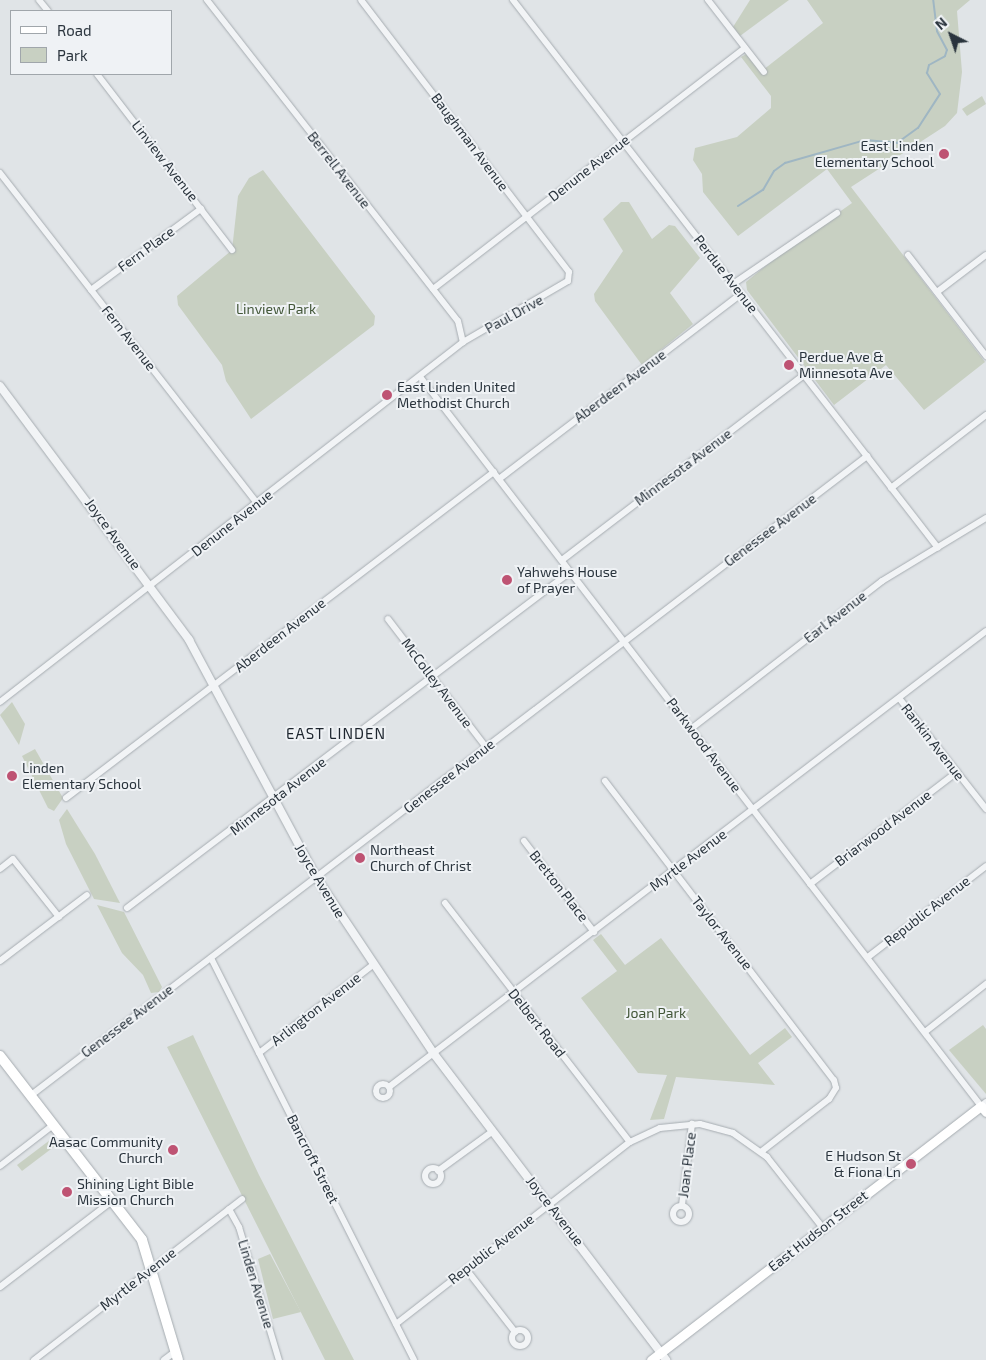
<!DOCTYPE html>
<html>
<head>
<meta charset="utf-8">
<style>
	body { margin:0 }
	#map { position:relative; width:986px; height:1360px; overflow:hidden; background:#e0e4e7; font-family:"Exo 2",sans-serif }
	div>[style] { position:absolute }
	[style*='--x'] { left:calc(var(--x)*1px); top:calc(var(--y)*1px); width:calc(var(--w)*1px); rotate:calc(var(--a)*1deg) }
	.green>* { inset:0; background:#c8d0c2 }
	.stream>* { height:2px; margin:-1px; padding:0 1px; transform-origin:1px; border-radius:1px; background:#9fb6c3 }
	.roads { filter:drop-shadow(0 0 1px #a6acb1) drop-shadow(0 0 1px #a6acb1) }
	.minor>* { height:6px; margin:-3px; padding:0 3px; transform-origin:3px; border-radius:3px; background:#f2f4f6 }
	.minor>.ring { margin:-3px; padding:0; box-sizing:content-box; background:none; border:6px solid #f2f4f6; border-radius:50% }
	.tertiary>* { height:8px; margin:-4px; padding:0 4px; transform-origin:4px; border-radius:4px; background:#f2f4f6 }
	.secondary>* { height:9px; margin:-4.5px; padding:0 4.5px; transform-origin:4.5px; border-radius:4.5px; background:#fff }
	.primary>* { height:10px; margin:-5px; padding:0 5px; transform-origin:5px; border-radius:5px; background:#fff }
	.dots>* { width:14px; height:14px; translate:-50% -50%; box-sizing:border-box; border:2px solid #eff2f5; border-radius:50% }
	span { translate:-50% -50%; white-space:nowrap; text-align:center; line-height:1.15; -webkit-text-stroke:4px #eff2f5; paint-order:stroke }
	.street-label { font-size:14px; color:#2a343d }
	.poi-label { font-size:14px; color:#2a343d }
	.right { translate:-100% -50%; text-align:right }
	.left { translate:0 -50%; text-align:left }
	.park-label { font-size:14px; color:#435739 }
	.neighbourhood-label { font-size:15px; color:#1d252e; letter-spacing:1px }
	.legend { position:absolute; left:10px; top:10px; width:162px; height:65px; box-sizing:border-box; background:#eff2f5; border:1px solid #a0a6ab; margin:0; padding:6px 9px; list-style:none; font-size:15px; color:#2a343d }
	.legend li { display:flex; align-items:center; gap:10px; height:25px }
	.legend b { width:25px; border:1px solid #a0a6ab }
	.north { position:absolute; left:926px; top:10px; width:50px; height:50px; -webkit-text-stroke:4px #eff2f5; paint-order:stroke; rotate:319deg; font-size:14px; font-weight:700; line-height:20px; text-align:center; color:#2a343d }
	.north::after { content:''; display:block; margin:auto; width:18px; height:22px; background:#2a343d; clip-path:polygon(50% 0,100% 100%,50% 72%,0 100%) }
</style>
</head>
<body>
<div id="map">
	<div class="green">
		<i style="clip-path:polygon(750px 0,789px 0,740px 36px,733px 27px)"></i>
		<i style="clip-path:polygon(807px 0,970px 0,957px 11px,962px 72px,957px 113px,945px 126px,851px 187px,985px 362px,924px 410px,886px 365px,834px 405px,747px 290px,746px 282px,779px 255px,852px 203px,827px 169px,738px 236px,703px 192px,702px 174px,693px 160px,695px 148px,737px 137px,771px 108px,771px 96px,741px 57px,748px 53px,763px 70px,823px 23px)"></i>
		<i style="clip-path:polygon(982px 96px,986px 104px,967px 116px,962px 109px)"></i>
		<i style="clip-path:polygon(263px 170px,375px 316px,374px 325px,251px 419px,226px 381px,222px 365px,178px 305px,177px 296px,232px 250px,238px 196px,249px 178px)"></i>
		<i style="clip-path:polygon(621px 202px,629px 202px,652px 239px,669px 225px,675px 226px,700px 258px,670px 293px,693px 324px,642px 365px,595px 301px,594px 294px,623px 251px,603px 219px)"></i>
		<i style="clip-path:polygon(12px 702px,25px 724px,19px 745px,0 715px)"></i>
		<i style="clip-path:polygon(35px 749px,63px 798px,54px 811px,48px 808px,22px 756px)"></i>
		<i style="clip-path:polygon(67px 809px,95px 854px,120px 903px,94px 899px,66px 844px,59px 820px)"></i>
		<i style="clip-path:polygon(97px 905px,124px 912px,162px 987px,159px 992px,151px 993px,143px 975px,122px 953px)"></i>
		<i style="clip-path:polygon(601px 934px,625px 965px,661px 938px,750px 1055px,785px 1028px,792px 1037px,758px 1063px,775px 1085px,676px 1077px,664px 1119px,650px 1120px,667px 1075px,638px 1073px,581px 998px,617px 971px,593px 940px)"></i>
		<i style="clip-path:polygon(983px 1025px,986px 1029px,986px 1094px,949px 1050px)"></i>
		<i style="clip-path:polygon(193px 1035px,259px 1175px,354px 1360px,325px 1360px,167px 1047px)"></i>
		<i style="clip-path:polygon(50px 1140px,55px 1146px,22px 1171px,17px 1165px)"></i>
		<i style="clip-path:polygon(270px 1254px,301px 1312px,273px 1319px,258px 1259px)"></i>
	</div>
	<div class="stream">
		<i style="--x:738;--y:206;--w:30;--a:-33"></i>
		<i style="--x:763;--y:190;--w:22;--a:-60"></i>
		<i style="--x:774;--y:171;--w:14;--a:-36"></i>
		<i style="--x:785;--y:163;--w:83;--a:-16"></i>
		<i style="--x:865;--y:140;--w:32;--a:5"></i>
		<i style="--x:897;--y:143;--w:26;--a:-36"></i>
		<i style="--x:918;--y:128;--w:40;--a:-57.1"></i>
		<i style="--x:940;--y:94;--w:25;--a:-122"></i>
		<i style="--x:927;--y:73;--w:8;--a:-76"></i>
		<i style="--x:929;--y:65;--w:18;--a:-29"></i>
		<i style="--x:945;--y:56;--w:6;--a:-72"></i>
		<i style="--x:947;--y:50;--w:21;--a:-118"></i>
		<i style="--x:937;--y:31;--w:31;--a:-97"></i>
	</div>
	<div class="roads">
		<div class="minor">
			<i style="--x:39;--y:0;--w:14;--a:51"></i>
			<i style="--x:207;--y:0;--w:407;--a:52"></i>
			<i style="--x:458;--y:321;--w:22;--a:77"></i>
			<i style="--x:513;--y:0;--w:693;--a:52.2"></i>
			<i style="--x:708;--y:0;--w:91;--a:52.1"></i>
			<i style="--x:97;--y:74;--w:222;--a:52.5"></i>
			<i style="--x:0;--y:173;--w:420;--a:52.1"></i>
			<i style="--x:908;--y:255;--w:128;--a:52.3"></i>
			<i style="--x:733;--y:284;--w:126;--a:-34.3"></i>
			<i style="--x:433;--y:289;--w:394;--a:-37.7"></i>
			<i style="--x:91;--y:290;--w:137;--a:-36.4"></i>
			<i style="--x:937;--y:292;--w:61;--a:-37.1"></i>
			<i style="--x:421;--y:378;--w:918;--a:52.43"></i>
			<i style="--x:981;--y:1106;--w:6;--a:-39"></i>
			<i style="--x:499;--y:479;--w:305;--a:-37.4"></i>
			<i style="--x:891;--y:488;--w:120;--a:-37.5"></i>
			<i style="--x:562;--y:560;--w:305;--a:-37.4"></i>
			<i style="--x:388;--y:619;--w:161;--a:52.6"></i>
			<i style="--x:899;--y:698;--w:141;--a:51.9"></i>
			<i style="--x:0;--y:702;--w:586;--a:-37.87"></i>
			<i style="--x:463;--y:342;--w:121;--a:-30.2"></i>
			<i style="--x:568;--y:281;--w:9;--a:-84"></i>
			<i style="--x:569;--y:272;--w:342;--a:-127.4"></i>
			<i style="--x:692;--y:728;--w:240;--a:-37.7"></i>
			<i style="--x:882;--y:581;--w:122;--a:-31.2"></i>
			<i style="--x:605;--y:781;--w:377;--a:52.6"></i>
			<i style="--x:834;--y:1080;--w:8;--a:76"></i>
			<i style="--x:836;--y:1088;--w:13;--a:122"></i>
			<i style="--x:829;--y:1099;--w:86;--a:142.1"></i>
			<i style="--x:66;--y:798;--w:538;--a:-37.3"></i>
			<i style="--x:524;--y:841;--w:115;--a:52.4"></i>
			<i style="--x:0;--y:869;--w:16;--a:-38"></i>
			<i style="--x:13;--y:859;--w:74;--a:51.6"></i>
			<i style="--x:810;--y:884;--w:185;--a:-37.3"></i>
			<i style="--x:445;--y:903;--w:302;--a:52.3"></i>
			<i style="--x:127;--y:908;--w:556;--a:-37.18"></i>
			<i style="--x:868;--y:957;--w:149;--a:-37.6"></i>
			<i style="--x:211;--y:958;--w:450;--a:63.2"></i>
			<i style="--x:0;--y:961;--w:109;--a:-37.2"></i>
			<i style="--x:925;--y:1032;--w:78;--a:-38.2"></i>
			<i style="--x:259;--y:1053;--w:144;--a:-37.7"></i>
			<i class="ring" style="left:376px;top:1084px;width:8px;height:8px"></i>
			<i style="--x:389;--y:1087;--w:751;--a:-37.37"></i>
			<i style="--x:30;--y:1096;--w:1054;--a:-37.4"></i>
			<i style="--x:0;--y:1166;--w:67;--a:-37.7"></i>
			<i class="ring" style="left:425px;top:1168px;width:10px;height:10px"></i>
			<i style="--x:438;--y:1171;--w:68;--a:-36"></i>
			<i style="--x:682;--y:1205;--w:82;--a:-83"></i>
			<i class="ring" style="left:673px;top:1206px;width:10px;height:10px"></i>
			<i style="--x:229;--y:1209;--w:21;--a:61"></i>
			<i style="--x:239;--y:1227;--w:139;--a:73.3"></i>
			<i style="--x:466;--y:1269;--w:80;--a:52.1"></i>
			<i style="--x:0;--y:1287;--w:141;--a:-37.5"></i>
			<i style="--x:396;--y:1324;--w:296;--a:-37.9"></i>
			<i style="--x:630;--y:1142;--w:33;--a:-25"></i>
			<i style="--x:660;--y:1128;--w:40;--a:-5.7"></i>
			<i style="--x:700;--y:1124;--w:34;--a:15"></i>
			<i style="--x:733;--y:1133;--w:42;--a:35.2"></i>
			<i style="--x:767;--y:1157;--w:89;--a:51.8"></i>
			<i class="ring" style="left:512px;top:1330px;width:10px;height:10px"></i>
			<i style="--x:34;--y:1360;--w:263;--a:-37.7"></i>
			<i style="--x:164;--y:1360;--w:15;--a:-37"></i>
		</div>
		<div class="tertiary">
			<i style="--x:0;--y:386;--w:317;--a:53.3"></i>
			<i style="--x:189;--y:640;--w:269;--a:61.8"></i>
			<i style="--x:316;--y:877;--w:213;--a:56.3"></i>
			<i style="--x:434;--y:1054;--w:384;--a:52.8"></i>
		</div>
		<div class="secondary">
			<i style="--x:651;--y:1360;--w:416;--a:-37.6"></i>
			<i style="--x:981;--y:1106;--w:8;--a:50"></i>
		</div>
		<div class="primary">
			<i style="--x:0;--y:1056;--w:232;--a:52.3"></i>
			<i style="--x:142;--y:1240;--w:125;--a:73.3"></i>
		</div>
	</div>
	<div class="dots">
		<i style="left:944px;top:154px;background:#be5373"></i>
		<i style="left:789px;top:365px;background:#be5373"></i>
		<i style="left:387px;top:395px;background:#be5373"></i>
		<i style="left:507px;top:580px;background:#be5373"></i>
		<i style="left:12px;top:776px;background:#be5373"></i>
		<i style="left:360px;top:858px;background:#be5373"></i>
		<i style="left:173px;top:1150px;background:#be5373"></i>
		<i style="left:911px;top:1164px;background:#be5373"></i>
		<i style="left:67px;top:1192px;background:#be5373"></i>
	</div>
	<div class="street-label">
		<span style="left:470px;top:142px;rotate:53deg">Baughman Avenue</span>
		<span style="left:165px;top:161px;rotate:52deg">Linview Avenue</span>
		<span style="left:589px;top:168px;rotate:-38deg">Denune Avenue</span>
		<span style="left:339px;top:170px;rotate:52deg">Berrell Avenue</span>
		<span style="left:146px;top:249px;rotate:-36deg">Fern Place</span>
		<span style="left:726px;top:274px;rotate:52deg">Perdue Avenue</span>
		<span style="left:514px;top:314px;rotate:-29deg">Paul Drive</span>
		<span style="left:129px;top:338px;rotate:52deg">Fern Avenue</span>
		<span style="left:620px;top:386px;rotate:-37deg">Aberdeen Avenue</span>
		<span style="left:683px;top:467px;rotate:-37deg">Minnesota Avenue</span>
		<span style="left:232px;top:523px;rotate:-38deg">Denune Avenue</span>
		<span style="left:770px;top:530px;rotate:-37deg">Genessee Avenue</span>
		<span style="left:113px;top:534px;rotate:54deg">Joyce Avenue</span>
		<span style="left:835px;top:617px;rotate:-38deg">Earl Avenue</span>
		<span style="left:280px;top:635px;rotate:-38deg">Aberdeen Avenue</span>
		<span style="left:437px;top:683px;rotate:53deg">McColley Avenue</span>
		<span style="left:933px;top:742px;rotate:52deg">Rankin Avenue</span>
		<span style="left:704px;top:745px;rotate:53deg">Parkwood Avenue</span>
		<span style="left:449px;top:776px;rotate:-38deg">Genessee Avenue</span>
		<span style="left:278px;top:796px;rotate:-38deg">Minnesota Avenue</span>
		<span style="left:883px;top:828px;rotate:-37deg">Briarwood Avenue</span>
		<span style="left:688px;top:860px;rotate:-37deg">Myrtle Avenue</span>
		<span style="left:320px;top:881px;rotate:59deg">Joyce Avenue</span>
		<span style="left:559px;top:886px;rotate:52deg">Bretton Place</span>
		<span style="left:927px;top:911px;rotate:-38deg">Republic Avenue</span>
		<span style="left:722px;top:933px;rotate:52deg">Taylor Avenue</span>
		<span style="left:316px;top:1009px;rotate:-38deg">Arlington Avenue</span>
		<span style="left:127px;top:1021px;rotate:-37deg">Genessee Avenue</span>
		<span style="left:537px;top:1023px;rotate:52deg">Delbert Road</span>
		<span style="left:313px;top:1159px;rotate:63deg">Bancroft Street</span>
		<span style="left:687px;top:1165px;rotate:-83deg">Joan Place</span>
		<span style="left:555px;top:1211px;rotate:52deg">Joyce Avenue</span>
		<span style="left:818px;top:1231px;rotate:-38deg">East Hudson Street</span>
		<span style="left:491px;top:1249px;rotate:-38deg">Republic Avenue</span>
		<span style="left:138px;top:1279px;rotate:-38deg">Myrtle Avenue</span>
		<span style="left:256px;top:1284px;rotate:73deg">Linden Avenue</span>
	</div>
	<div class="poi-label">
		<span class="right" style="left:934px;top:154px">East Linden<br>Elementary School</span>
		<span class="left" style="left:799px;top:365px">Perdue Ave &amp;<br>Minnesota Ave</span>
		<span class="left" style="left:397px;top:395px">East Linden United<br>Methodist Church</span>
		<span class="left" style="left:517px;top:580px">Yahwehs House<br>of Prayer</span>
		<span class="left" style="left:22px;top:776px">Linden<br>Elementary School</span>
		<span class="left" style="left:370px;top:858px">Northeast<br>Church of Christ</span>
		<span class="right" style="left:163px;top:1150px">Aasac Community<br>Church</span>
		<span class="right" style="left:901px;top:1164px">E Hudson St<br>&amp; Fiona Ln</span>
		<span class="left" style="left:77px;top:1192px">Shining Light Bible<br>Mission Church</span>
	</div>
	<div class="park-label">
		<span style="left:276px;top:309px">Linview Park</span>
		<span style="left:656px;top:1013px">Joan Park</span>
	</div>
	<div class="neighbourhood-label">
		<span style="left:336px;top:734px">EAST LINDEN</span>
	</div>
	<ul class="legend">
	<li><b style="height:6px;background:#fff"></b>Road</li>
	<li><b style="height:14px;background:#c8d0c2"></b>Park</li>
	</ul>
	<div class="north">N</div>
</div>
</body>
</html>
